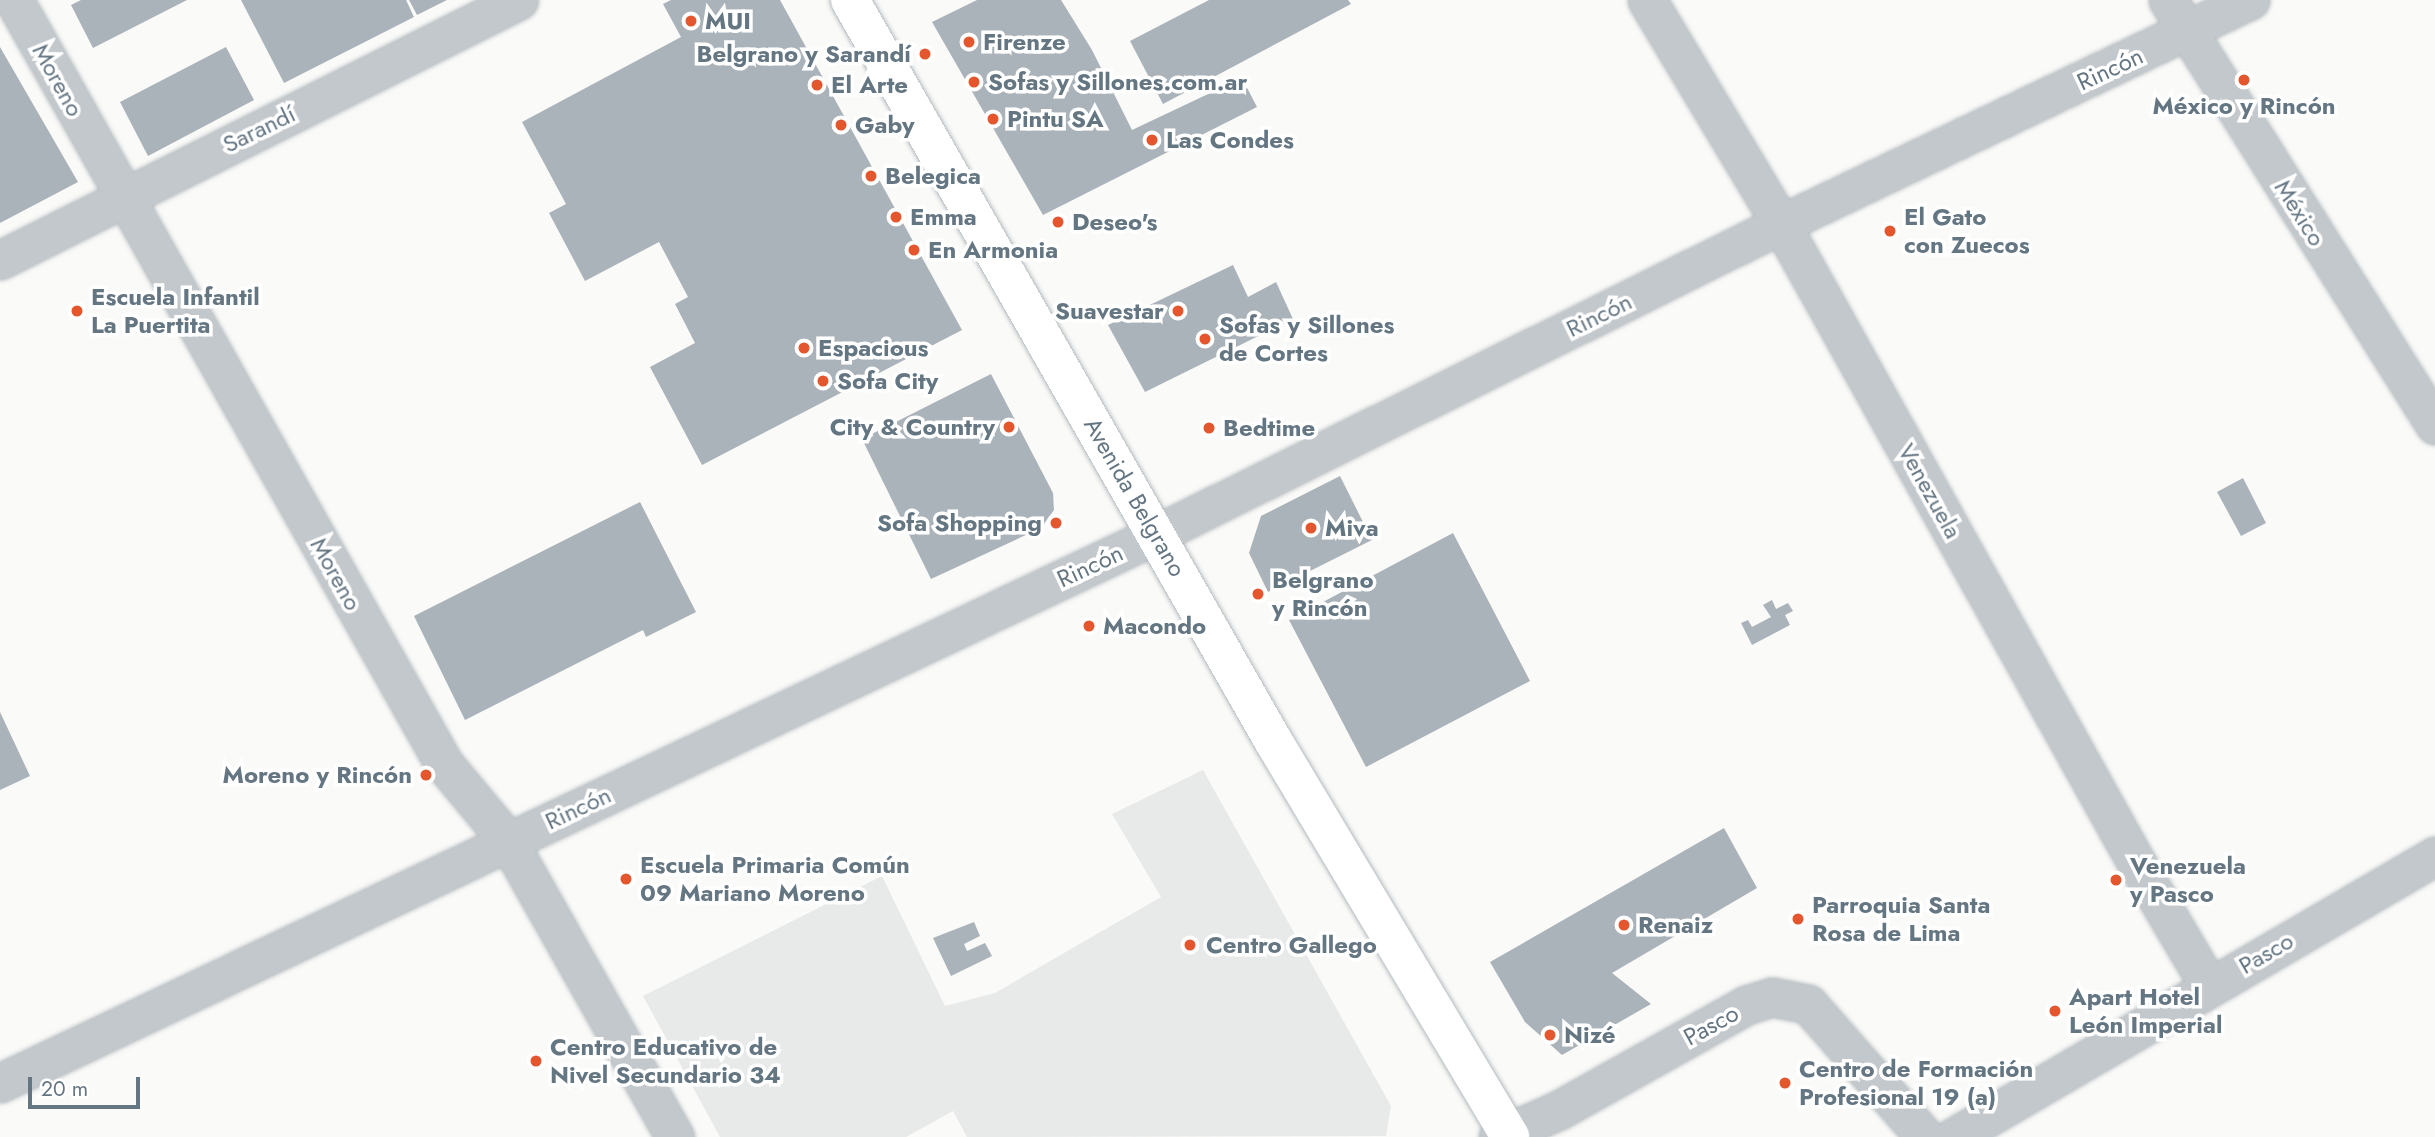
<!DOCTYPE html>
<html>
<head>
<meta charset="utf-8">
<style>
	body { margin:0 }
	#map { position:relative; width:2435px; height:1137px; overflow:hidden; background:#fafaf8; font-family:Jost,sans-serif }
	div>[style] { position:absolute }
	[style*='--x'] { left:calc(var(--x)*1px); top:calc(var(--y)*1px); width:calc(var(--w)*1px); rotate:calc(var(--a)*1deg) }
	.built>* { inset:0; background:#e8e9e9 }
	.building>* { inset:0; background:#aab3b9 }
	.roads { filter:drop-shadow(0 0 2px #b3babf) drop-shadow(0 0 2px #b3babf) }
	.street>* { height:37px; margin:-18.5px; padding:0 18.5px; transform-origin:18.5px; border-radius:18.5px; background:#c3c8cc }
	.secondary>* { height:38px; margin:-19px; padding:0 19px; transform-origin:19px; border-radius:19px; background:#fff }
	.dots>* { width:19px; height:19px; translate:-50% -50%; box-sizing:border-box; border:4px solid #fff; border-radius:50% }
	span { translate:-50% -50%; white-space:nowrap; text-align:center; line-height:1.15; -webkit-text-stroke:7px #fff; paint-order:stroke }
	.poi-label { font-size:24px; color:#657683; font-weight:700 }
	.left { translate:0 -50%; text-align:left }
	.right { translate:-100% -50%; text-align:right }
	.street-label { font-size:24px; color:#657683 }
	.scale { position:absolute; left:28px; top:1077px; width:112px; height:32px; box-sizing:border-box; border:4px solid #657683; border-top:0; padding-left:9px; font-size:21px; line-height:24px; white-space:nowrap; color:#657683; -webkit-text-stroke:5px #fff; paint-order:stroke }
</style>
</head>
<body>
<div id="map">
	<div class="built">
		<i style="clip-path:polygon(1203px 770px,1391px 1106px,1386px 1136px,967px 1137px,953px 1111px,906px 1137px,720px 1137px,643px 996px,882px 876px,945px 1006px,995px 993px,1161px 897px,1112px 814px)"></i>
	</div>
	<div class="building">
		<i style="clip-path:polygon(81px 0,187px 0,93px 48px,71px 5px)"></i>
		<i style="clip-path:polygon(241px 0,406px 0,414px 17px,284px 83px)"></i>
		<i style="clip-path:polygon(409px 0,447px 0,417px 15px)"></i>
		<i style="clip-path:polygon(671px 0,780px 0,962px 330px,702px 465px,650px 367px,695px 343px,675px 304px,688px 297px,659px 242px,585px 281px,549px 213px,566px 204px,522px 122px,681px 37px,663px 4px)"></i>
		<i style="clip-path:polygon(977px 0,1061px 0,1092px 50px,1132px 130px,1242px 78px,1257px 107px,1043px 215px,932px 22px)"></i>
		<i style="clip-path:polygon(1209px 0,1348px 0,1351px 4px,1163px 104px,1130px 41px)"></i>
		<i style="clip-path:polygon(0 47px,78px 182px,0 223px)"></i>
		<i style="clip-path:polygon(226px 47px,254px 100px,148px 156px,120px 102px)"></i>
		<i style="clip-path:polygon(1233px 265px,1248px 297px,1276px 282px,1293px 319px,1145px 392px,1108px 325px)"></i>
		<i style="clip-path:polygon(991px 374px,1053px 493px,1054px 510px,1041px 528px,931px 579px,862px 439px)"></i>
		<i style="clip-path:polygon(1340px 476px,1372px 540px,1268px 592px,1249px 553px,1261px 516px)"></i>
		<i style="clip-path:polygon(2243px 478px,2266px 523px,2241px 536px,2217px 492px)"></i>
		<i style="clip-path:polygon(640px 502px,696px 612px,646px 637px,643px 630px,465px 720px,414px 616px)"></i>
		<i style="clip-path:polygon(1453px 533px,1530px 681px,1366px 767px,1289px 620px)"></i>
		<i style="clip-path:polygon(1772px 600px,1776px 609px,1788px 603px,1793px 611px,1785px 615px,1790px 625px,1752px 645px,1741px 623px,1748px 620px,1752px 627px,1771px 617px,1763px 605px)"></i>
		<i style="clip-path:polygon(0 712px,30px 776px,0 790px)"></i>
		<i style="clip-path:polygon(1724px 828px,1757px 888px,1612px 973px,1651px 1004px,1562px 1055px,1525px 1022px,1490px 962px)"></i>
		<i style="clip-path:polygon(974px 922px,980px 936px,964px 944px,967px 951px,985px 943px,992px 956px,951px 976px,933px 938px)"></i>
	</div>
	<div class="roads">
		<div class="street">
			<i style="--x:14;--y:0;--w:877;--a:60.63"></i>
			<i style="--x:444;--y:764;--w:100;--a:50.3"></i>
			<i style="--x:508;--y:841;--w:340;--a:60.6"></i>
			<i style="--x:1647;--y:0;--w:261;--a:59.1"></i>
			<i style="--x:1781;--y:224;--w:730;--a:60.91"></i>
			<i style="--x:2136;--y:862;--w:144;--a:59.5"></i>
			<i style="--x:2168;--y:0;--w:502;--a:57.86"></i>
			<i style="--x:0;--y:260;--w:580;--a:-26.61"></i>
			<i style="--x:0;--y:1083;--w:1281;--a:-25.38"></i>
			<i style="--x:1157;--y:534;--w:697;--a:-26.42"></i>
			<i style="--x:1781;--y:224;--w:520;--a:-25.53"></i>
			<i style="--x:1498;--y:1137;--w:67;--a:-23.9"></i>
			<i style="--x:1559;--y:1110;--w:214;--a:-29.3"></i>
			<i style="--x:1746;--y:1005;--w:27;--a:-17"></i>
			<i style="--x:1772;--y:997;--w:37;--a:11"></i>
			<i style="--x:1808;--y:1004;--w:177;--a:48.7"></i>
			<i style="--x:1954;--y:1137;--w:557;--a:-30.29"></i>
		</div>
		<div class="secondary">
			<i style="--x:850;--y:0;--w:855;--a:60.26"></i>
			<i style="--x:1274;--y:742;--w:460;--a:59.1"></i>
		</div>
	</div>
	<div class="dots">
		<i style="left:691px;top:21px;background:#e4572e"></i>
		<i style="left:969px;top:42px;background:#e4572e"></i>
		<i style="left:925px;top:54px;background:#e4572e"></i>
		<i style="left:2244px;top:80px;background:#e4572e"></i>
		<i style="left:974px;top:82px;background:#e4572e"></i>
		<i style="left:817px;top:85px;background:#e4572e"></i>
		<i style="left:993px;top:119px;background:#e4572e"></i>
		<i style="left:841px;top:125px;background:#e4572e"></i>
		<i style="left:1152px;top:140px;background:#e4572e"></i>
		<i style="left:871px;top:176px;background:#e4572e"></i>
		<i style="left:896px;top:217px;background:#e4572e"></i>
		<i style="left:1058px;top:222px;background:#e4572e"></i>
		<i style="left:1890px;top:231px;background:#e4572e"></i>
		<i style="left:914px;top:250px;background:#e4572e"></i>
		<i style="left:77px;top:311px;background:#e4572e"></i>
		<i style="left:1178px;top:311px;background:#e4572e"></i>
		<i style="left:1205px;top:339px;background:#e4572e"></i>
		<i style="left:804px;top:348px;background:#e4572e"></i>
		<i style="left:823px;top:381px;background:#e4572e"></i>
		<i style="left:1009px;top:427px;background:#e4572e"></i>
		<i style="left:1209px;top:428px;background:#e4572e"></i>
		<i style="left:1056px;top:523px;background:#e4572e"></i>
		<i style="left:1311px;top:528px;background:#e4572e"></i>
		<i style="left:1258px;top:594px;background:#e4572e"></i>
		<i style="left:1089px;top:626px;background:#e4572e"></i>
		<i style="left:426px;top:775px;background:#e4572e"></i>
		<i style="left:626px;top:879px;background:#e4572e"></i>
		<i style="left:2116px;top:880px;background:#e4572e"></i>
		<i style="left:1798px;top:919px;background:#e4572e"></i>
		<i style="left:1624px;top:925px;background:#e4572e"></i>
		<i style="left:1190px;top:945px;background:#e4572e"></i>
		<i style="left:2055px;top:1011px;background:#e4572e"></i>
		<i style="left:1550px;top:1035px;background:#e4572e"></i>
		<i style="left:536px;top:1061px;background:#e4572e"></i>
		<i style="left:1785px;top:1083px;background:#e4572e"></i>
	</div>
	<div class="poi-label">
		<span class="left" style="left:705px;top:21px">MUI</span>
		<span class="left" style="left:983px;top:42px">Firenze</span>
		<span class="right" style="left:911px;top:54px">Belgrano y Sarandí</span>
		<span class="left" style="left:988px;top:82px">Sofas y Sillones.com.ar</span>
		<span class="left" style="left:831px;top:85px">El Arte</span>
		<span style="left:2244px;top:106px">México y Rincón</span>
		<span class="left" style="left:1007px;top:119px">Pintu SA</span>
		<span class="left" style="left:855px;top:125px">Gaby</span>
		<span class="left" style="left:1166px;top:140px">Las Condes</span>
		<span class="left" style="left:885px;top:176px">Belegica</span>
		<span class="left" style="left:910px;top:217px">Emma</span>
		<span class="left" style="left:1904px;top:231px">El Gato<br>con Zuecos</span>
		<span class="left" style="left:1072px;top:222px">Deseo's</span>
		<span class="left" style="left:928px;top:250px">En Armonia</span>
		<span class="left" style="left:91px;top:311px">Escuela Infantil<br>La Puertita</span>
		<span class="right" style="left:1164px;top:311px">Suavestar</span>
		<span class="left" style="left:1219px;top:339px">Sofas y Sillones<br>de Cortes</span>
		<span class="left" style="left:818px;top:348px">Espacious</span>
		<span class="left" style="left:837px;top:381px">Sofa City</span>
		<span class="right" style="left:995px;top:427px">City &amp; Country</span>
		<span class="left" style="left:1223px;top:428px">Bedtime</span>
		<span class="right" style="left:1042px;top:523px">Sofa Shopping</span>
		<span class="left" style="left:1325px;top:528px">Miva</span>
		<span class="left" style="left:1272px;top:594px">Belgrano<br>y Rincón</span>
		<span class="left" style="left:1103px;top:626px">Macondo</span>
		<span class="right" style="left:412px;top:775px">Moreno y Rincón</span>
		<span class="left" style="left:640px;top:879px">Escuela Primaria Común<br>09 Mariano Moreno</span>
		<span class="left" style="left:2130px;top:880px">Venezuela<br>y Pasco</span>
		<span class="left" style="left:1812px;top:919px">Parroquia Santa<br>Rosa de Lima</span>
		<span class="left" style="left:1638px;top:925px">Renaiz</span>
		<span class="left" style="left:1206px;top:945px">Centro Gallego</span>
		<span class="left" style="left:2069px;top:1011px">Apart Hotel<br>León Imperial</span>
		<span class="left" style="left:1564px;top:1035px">Nizé</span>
		<span class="left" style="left:550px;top:1061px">Centro Educativo de<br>Nivel Secundario 34</span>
		<span class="left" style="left:1799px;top:1083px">Centro de Formación<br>Profesional 19 (a)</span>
	</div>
	<div class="street-label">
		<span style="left:2110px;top:69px;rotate:-25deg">Rincón</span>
		<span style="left:58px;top:80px;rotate:61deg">Moreno</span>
		<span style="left:259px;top:129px;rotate:-26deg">Sarandí</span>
		<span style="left:2300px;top:213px;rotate:58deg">México</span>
		<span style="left:1599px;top:315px;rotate:-26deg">Rincón</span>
		<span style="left:1930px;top:491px;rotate:61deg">Venezuela</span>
		<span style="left:1135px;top:497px;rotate:60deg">Avenida Belgrano</span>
		<span style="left:1090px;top:566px;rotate:-25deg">Rincón</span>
		<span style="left:336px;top:574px;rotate:61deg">Moreno</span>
		<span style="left:578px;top:808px;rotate:-25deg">Rincón</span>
		<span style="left:2266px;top:953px;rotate:-30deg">Pasco</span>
		<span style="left:1711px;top:1025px;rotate:-29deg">Pasco</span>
	</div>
	<div class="scale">20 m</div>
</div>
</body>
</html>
